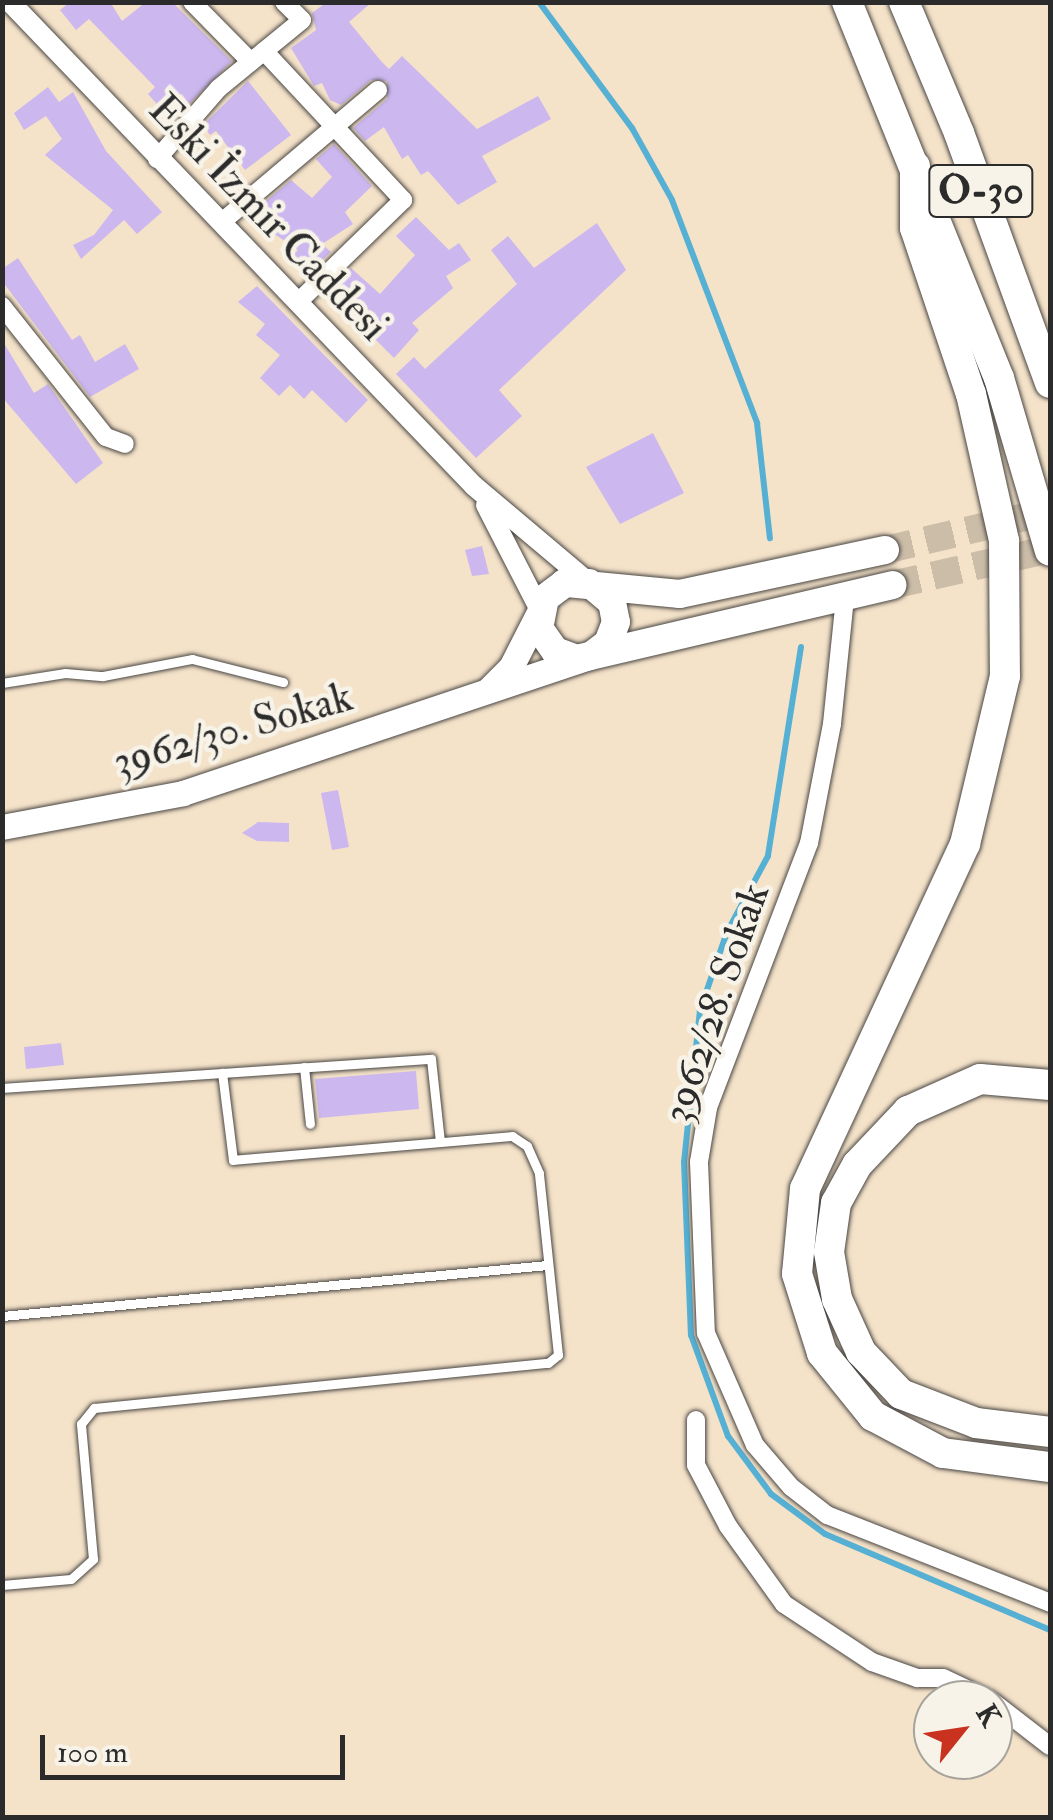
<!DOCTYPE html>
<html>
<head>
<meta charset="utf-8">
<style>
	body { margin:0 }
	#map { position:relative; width:1053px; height:1820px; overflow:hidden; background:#f4e2c9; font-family:"IM FELL Double Pica",serif }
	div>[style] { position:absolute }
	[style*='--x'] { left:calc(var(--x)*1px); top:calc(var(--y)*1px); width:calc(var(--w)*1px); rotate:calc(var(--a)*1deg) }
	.stream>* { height:6px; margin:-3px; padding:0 3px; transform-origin:3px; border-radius:3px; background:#55b0d3 }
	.building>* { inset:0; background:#ccb8ef }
	.primary-tunnel>* { height:28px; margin-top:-14px; transform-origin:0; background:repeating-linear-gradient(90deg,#ccbda9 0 28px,transparent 0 42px) }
	.roads { filter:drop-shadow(0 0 2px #494643) drop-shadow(0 0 2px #494643) }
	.service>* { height:9px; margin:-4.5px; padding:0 4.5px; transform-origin:4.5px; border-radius:4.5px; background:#fff }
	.minor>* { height:18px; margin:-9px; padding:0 9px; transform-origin:9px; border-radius:9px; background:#fff }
	.tertiary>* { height:20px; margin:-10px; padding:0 10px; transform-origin:10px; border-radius:10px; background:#fff }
	.secondary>* { height:25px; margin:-12.5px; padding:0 12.5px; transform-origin:12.5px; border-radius:12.5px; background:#fff }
	.primary>* { height:28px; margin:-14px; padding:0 14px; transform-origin:14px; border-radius:14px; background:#fff }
	.motorway>* { height:30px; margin:-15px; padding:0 15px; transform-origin:15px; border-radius:15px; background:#fff }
	span { translate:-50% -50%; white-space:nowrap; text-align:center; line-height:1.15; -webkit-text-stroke:9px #f7f3e8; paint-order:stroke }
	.shield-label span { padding:2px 8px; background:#f7f3e8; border:2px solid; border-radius:8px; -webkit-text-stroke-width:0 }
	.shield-label { font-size:40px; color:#2b2b2b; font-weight:700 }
	.street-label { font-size:42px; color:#2b2b2b }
	.frame { position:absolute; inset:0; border:5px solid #2b2b2b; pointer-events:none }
	.north { position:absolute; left:913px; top:1680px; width:100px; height:100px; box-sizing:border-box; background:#f7f3e8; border:2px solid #a5a39c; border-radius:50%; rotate:60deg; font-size:28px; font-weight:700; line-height:40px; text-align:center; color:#2b2b2b }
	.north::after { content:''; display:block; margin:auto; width:35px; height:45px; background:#c8321e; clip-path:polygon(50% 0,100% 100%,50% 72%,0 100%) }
	.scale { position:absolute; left:40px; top:1735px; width:305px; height:45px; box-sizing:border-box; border:5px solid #2b2b2b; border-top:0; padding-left:12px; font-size:30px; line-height:35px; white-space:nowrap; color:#2b2b2b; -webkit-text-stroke:8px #f7f3e8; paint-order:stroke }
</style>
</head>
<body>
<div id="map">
	<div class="stream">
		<i style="--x:539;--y:2;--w:157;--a:53.6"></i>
		<i style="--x:632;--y:128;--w:82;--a:60.9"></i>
		<i style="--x:672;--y:200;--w:239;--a:69.1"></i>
		<i style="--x:757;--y:423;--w:116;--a:83.6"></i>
		<i style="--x:801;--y:647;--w:212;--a:99"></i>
		<i style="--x:768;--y:856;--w:86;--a:118.3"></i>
		<i style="--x:727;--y:932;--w:83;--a:109.1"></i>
		<i style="--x:700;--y:1010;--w:153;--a:96"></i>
		<i style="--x:684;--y:1162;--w:173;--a:87.7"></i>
		<i style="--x:691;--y:1335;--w:108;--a:69.9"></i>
		<i style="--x:728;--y:1436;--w:72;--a:53.4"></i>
		<i style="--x:771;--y:1494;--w:67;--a:36.5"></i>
		<i style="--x:825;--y:1534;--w:245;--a:23.1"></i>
	</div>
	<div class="building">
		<i style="clip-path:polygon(70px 2px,110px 2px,122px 21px,146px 2px,173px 3px,232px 61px,189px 104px,182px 94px,164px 112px,148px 94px,155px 87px,89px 19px,76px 30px,60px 10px)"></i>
		<i style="clip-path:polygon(327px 2px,372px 2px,349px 22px,381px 61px,389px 69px,402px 56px,477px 129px,538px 96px,551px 119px,482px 156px,497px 182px,458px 205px,428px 171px,421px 175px,408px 155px,402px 159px,384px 127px,365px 141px,353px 128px,387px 99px,387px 81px,371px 80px,341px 105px,330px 100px,322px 83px,314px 86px,291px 48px,316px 30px,312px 13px)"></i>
		<i style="clip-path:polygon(248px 81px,291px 135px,245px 170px,216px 131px,210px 135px,203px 125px)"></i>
		<i style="clip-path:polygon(48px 87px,59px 102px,73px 92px,106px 151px,162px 212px,137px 234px,124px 220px,81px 259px,73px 245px,94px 235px,113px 210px,45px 155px,62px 139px,46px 116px,24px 130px,14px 113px)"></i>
		<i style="clip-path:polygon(334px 144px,372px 186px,345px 212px,353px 224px,322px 244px,331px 252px,306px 275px,289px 260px,298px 250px,248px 216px,291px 180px,312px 198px,332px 177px,316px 159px)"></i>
		<i style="clip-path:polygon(416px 217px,449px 250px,459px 243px,471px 260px,446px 276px,453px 288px,412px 323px,419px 330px,394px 358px,327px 291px,351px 268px,380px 294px,415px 255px,396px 236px)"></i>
		<i style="clip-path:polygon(597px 223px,626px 270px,499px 390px,522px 416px,476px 458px,396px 374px,414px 357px,425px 369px,517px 284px,491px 250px,508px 236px,534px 268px)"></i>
		<i style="clip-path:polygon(18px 258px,72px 340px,80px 335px,95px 362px,125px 344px,139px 369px,90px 397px,2px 281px,2px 269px)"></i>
		<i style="clip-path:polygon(257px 286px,368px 400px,346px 423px,312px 390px,304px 399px,290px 385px,279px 396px,260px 378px,280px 355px,256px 335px,265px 324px,238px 302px)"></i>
		<i style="clip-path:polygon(2px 340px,34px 393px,48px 384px,103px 463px,76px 484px,2px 397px)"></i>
		<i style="clip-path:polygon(653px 433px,684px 493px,620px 524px,586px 467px)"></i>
		<i style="clip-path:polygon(482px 546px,489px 574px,472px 576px,465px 550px)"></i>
		<i style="clip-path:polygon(338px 790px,349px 847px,332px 850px,321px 793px)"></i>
		<i style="clip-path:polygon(258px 822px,289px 823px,289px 842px,257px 841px,242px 833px)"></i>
		<i style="clip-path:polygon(61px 1043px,64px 1065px,26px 1069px,24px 1047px)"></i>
		<i style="clip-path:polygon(416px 1071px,419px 1109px,319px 1118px,315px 1079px)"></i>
	</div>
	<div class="primary-tunnel">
		<i style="--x:885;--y:550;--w:170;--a:-13.3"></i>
		<i style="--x:892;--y:585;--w:162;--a:-12.8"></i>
	</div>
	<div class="roads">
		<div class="service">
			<i style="--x:2;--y:683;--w:64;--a:-9"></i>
			<i style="--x:65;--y:673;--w:38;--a:5"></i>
			<i style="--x:103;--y:676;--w:91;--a:-10.8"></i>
			<i style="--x:192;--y:659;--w:94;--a:14.2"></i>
			<i style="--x:304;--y:1067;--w:57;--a:84"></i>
			<i style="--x:2;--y:1088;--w:430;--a:-3.9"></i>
			<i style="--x:431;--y:1059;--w:83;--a:83.8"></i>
			<i style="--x:2;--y:1316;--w:548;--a:-5.34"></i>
			<i style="--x:2;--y:1585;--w:69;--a:-5"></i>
			<i style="--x:71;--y:1579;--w:30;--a:-42"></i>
			<i style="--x:93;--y:1559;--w:136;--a:-95.1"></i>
			<i style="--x:81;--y:1424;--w:21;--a:-51"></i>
			<i style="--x:94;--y:1408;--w:456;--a:-5.7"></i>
			<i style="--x:548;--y:1363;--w:13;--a:-39"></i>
			<i style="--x:558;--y:1355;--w:183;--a:-96"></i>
			<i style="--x:539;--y:1173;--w:30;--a:-114"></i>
			<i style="--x:527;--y:1146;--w:18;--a:-146"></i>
			<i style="--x:512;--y:1136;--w:280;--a:175.1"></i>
			<i style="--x:233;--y:1160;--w:88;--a:-97.2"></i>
		</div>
		<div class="minor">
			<i style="--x:192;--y:2;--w:84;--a:45.5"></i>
			<i style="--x:264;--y:51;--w:204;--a:47"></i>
			<i style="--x:403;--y:200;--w:145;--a:135.8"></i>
			<i style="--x:157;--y:159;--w:94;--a:-48.9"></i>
			<i style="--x:219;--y:88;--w:107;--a:-39.3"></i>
			<i style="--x:302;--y:20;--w:25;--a:-135"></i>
			<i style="--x:223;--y:221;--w:203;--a:-40.2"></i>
			<i style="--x:2;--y:306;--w:167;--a:51.6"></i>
			<i style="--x:106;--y:437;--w:20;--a:20"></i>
			<i style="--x:845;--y:598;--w:127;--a:95.9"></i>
			<i style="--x:832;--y:724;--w:121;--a:100.9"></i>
			<i style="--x:809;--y:843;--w:284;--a:110.9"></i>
			<i style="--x:708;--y:1108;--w:55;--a:99.5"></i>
			<i style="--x:699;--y:1162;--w:171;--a:87.7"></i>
			<i style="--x:706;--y:1333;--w:122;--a:66.4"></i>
			<i style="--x:755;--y:1445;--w:55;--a:49.4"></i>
			<i style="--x:791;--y:1487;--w:46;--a:37.9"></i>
			<i style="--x:827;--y:1515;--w:240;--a:21.5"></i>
			<i style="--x:696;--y:1420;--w:45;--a:90"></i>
			<i style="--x:696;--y:1465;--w:69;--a:62.3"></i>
			<i style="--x:728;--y:1526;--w:96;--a:54.3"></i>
			<i style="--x:784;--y:1604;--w:105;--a:33.4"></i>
			<i style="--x:872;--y:1662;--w:48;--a:19.6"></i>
			<i style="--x:917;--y:1678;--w:26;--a:0"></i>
			<i style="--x:943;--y:1678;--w:52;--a:25.1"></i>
			<i style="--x:993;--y:1702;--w:72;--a:37.7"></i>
		</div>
		<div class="tertiary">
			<i style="--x:10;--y:2;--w:670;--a:46.21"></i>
			<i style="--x:474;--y:486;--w:150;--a:40.1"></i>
			<i style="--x:486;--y:505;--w:118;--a:62.8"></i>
		</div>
		<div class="secondary">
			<i style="--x:488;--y:690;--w:33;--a:-45"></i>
			<i style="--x:511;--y:667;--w:64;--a:-63"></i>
			<i style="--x:2;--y:827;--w:184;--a:-10.6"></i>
			<i style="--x:183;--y:793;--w:428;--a:-18.5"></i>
		</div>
		<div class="primary">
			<i style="--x:885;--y:550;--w:210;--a:167.9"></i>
			<i style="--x:680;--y:594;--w:116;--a:-174.5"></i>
			<i style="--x:565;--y:583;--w:25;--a:143"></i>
			<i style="--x:545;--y:598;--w:31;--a:101"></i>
			<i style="--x:539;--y:628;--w:28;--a:55"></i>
			<i style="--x:555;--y:651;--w:23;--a:20"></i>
			<i style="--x:577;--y:659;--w:324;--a:-13.2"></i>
			<i style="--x:589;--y:583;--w:30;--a:40"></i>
			<i style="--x:612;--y:602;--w:20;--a:79"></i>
			<i style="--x:616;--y:622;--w:22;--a:111"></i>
			<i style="--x:608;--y:643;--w:21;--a:143"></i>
		</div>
		<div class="motorway">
			<i style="--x:847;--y:2;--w:406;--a:68"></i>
			<i style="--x:999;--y:378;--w:180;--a:73.6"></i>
			<i style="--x:904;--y:2;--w:142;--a:67.2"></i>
			<i style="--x:959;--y:133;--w:266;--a:70"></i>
			<i style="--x:915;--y:166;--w:62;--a:90"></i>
			<i style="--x:915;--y:228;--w:175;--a:71.4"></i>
			<i style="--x:971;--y:394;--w:151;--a:77.3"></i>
			<i style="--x:1004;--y:541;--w:135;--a:89.6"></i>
			<i style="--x:1005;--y:676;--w:173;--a:103.4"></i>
			<i style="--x:965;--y:844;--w:380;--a:114.9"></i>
			<i style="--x:805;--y:1189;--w:85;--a:95.4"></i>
			<i style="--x:797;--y:1274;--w:83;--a:72.4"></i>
			<i style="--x:822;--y:1353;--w:81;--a:51"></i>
			<i style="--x:873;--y:1416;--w:79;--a:27.9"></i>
			<i style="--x:943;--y:1453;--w:108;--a:7.5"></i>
			<i style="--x:1050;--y:1085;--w:70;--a:-175.1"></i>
			<i style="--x:980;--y:1079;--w:79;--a:156"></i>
			<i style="--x:908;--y:1111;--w:74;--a:133.4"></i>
			<i style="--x:857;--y:1165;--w:43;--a:118.9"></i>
			<i style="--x:836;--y:1203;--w:49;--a:98.1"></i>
			<i style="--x:829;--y:1252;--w:48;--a:80.3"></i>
			<i style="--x:837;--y:1299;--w:58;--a:65.6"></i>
			<i style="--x:861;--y:1352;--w:58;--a:46.4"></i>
			<i style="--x:901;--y:1394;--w:80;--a:21.1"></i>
			<i style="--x:976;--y:1423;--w:75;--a:6.9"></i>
		</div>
	</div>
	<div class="shield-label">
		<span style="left:981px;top:191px">O-30</span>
	</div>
	<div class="street-label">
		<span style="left:268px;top:218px;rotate:46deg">Eski İzmir Caddesi</span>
		<span style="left:233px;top:730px;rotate:-16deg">3962/30. Sokak</span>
		<span style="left:716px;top:1003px;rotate:-71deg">3962/28. Sokak</span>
	</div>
	<div class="frame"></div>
	<div class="north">K</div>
	<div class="scale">100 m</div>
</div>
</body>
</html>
